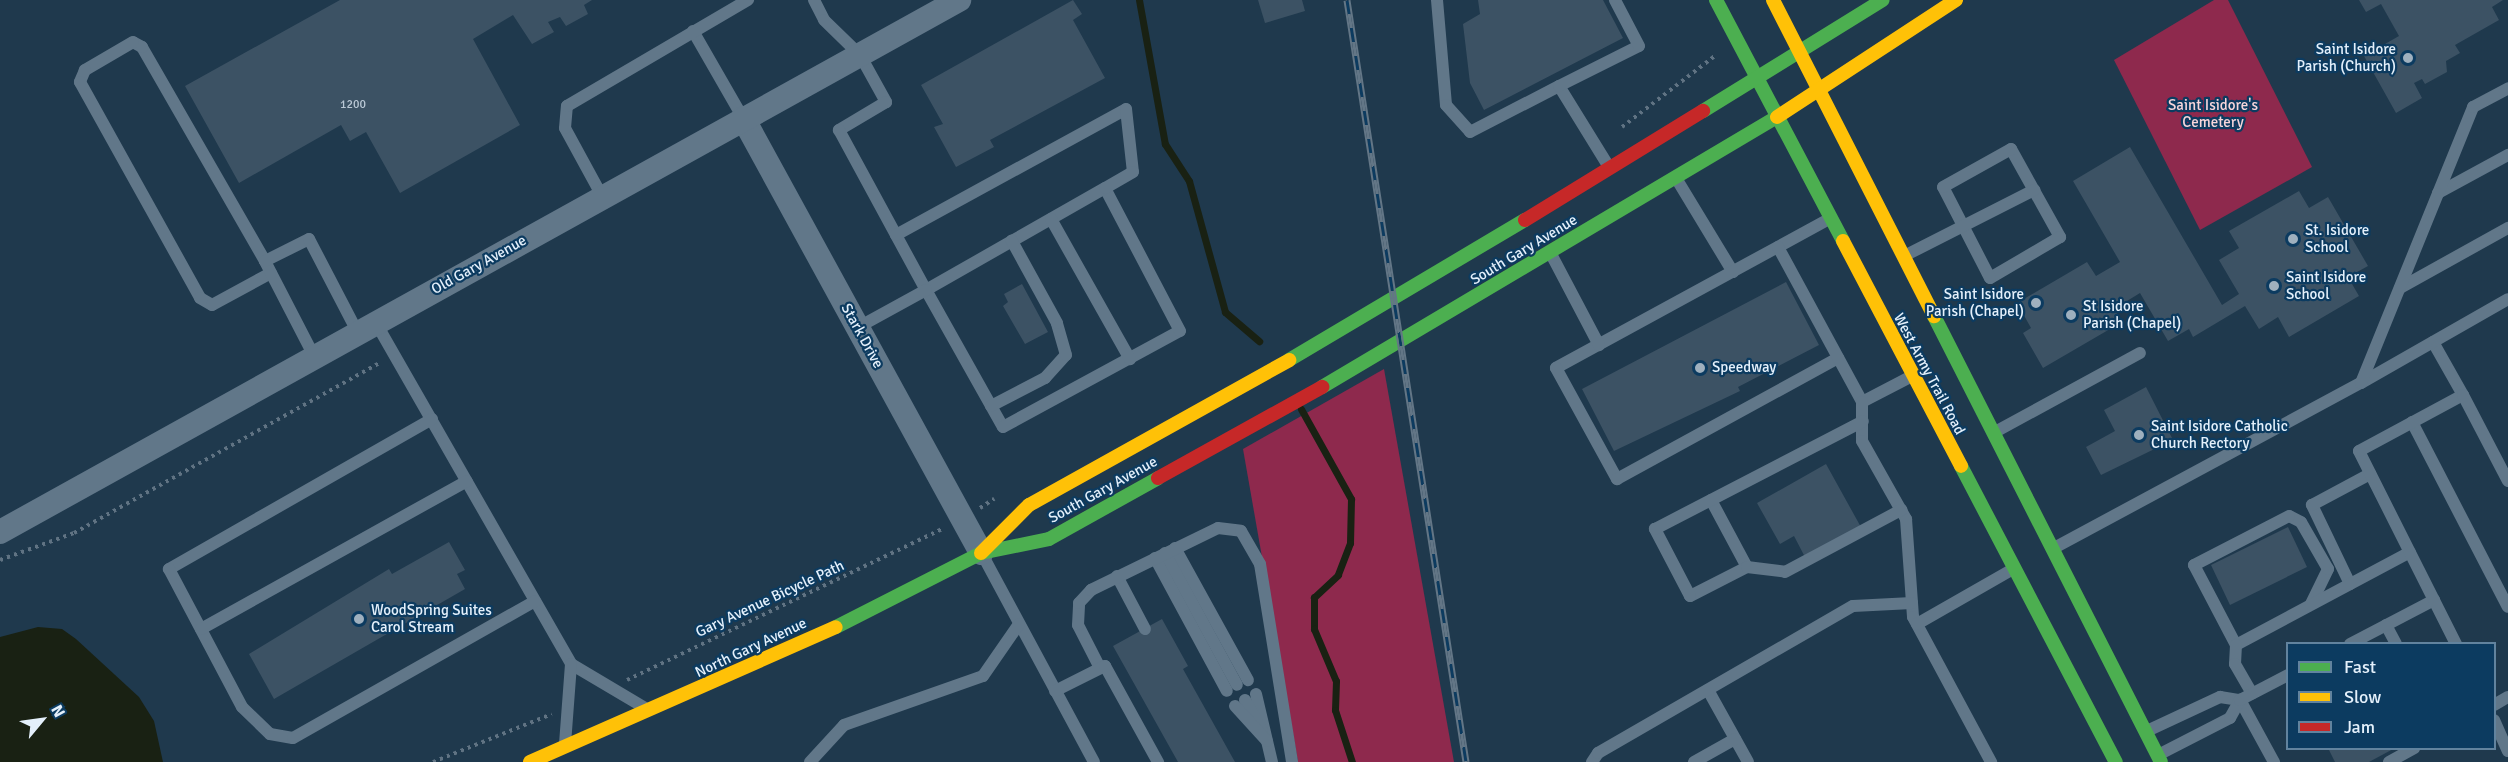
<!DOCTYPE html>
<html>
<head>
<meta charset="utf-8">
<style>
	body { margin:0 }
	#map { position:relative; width:2508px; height:762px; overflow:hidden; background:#1f394d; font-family:Signika,sans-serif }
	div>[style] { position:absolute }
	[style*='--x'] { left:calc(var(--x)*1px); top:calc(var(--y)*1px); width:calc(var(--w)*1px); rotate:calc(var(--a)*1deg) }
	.green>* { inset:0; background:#8e294d }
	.water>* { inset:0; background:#192113 }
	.stream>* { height:7px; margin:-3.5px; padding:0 3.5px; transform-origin:3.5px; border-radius:3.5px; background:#192113 }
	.building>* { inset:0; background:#3c5264 }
	.path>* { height:4px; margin-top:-2px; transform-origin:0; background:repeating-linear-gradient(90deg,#607383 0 3px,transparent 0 7.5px) }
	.lane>* { height:12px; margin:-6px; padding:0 6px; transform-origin:6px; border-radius:6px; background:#617789 }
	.street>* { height:24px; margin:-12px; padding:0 12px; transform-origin:12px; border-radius:12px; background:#617789 }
	.fast>* { height:14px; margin:-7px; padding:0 7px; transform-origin:7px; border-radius:7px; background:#4caf50 }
	.slow>* { height:14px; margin:-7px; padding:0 7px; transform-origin:7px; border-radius:7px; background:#ffc107 }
	.jam>* { height:14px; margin:-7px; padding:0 7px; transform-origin:7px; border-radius:7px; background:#c62828 }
	.rail>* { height:7px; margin-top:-3.5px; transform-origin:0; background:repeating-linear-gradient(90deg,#0c3b60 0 14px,#637686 0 28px); box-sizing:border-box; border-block:2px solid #637686 }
	.dots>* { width:16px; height:16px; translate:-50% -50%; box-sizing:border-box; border:3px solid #0c3b60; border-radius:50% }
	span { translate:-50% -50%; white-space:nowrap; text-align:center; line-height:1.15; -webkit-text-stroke:4.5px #0c3b60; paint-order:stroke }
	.number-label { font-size:12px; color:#bac8d5 }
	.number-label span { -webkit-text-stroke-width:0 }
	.poi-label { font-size:15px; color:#e4f0fb }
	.right { translate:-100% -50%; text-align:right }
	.left { translate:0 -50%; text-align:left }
	.park-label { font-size:15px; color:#f7d5da }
	.street-label { font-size:15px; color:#e4f0fb }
	.legend { position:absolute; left:2286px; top:642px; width:210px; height:108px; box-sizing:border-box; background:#0c3b60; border:2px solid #62839e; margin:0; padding:8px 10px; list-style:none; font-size:18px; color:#e4f0fb }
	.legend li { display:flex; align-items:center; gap:12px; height:30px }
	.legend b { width:30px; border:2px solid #62839e }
	.north { position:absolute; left:12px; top:690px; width:60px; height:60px; -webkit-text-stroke:4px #0c3b60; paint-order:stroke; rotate:61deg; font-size:16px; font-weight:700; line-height:24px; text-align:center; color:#e4f0fb }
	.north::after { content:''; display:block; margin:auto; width:21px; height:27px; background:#e4f0fb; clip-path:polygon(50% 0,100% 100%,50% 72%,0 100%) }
</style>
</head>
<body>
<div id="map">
	<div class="green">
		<i style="clip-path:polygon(2214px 0,2228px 0,2312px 167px,2200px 230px,2114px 60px)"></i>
		<i style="clip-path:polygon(1384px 369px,1454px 762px,1298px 762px,1243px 449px)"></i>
	</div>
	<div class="water">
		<i style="clip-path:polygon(38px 627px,62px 629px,76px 639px,139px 697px,154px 721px,163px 762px,0 762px,0 637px)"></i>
	</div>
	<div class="stream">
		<i style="--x:1139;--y:0;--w:146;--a:79.8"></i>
		<i style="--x:1165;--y:144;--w:44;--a:57"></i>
		<i style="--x:1189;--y:181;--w:136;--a:74.6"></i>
		<i style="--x:1225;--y:312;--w:45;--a:40.5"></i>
		<i style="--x:1301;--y:409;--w:103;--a:60.9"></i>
		<i style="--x:1351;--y:499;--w:44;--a:91.3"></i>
		<i style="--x:1350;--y:543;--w:34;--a:111"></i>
		<i style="--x:1338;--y:575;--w:33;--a:137"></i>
		<i style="--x:1314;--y:597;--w:32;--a:90"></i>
		<i style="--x:1314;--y:629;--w:56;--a:67.1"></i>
		<i style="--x:1336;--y:681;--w:29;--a:92"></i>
		<i style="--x:1335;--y:710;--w:55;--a:71.9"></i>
	</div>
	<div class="building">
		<i style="clip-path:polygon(340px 0,592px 0,584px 5px,588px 14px,566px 26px,560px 17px,548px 22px,554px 32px,532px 44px,513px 15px,473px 39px,520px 125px,400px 193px,366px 132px,350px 141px,341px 125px,239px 183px,185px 86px)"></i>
		<i style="clip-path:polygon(1073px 0,1082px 14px,1073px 20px,1105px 78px,990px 140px,994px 147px,956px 167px,934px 127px,943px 124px,921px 85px)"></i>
		<i style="clip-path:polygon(1258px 0,1302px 0,1305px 11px,1265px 23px)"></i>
		<i style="clip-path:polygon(1478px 0,1603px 0,1623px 38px,1484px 110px,1470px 83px,1463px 24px,1480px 14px)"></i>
		<i style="clip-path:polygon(2359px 0,2503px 0,2492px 7px,2499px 20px,2455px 45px,2460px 53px,2446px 61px,2447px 72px,2425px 84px,2422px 79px,2414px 83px,2422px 98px,2396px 113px,2364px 56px,2399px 36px,2381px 4px,2366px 12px)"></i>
		<i style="clip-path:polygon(2130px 147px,2222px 305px,2239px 294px,2219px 260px,2239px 248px,2229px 231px,2299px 191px,2309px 208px,2328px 197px,2368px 266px,2348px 277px,2359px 296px,2289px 337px,2278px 317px,2259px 329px,2245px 306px,2193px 337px,2189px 329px,2168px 341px,2140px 293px,2114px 309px,2122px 322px,2043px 368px,2023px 333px,2031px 328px,2017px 303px,2087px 262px,2096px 276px,2120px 262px,2073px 181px)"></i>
		<i style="clip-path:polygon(1786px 282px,1819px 345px,1738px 387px,1740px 391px,1614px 451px,1582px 389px)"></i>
		<i style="clip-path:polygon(1022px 284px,1048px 332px,1025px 344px,1003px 306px,1008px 302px,1004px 294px)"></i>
		<i style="clip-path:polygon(2146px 387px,2173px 440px,2101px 475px,2086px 447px,2115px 431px,2104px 410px)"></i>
		<i style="clip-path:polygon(1826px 464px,1862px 529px,1806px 559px,1794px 536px,1780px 544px,1757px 503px)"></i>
		<i style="clip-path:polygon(2288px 527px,2307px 567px,2230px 605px,2211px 565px)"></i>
		<i style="clip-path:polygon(449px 542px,465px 570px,457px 574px,465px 589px,274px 699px,249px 654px,389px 569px,392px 574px)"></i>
		<i style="clip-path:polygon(1162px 619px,1188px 666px,1183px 669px,1235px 762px,1178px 762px,1113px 646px)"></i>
		<i style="clip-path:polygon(2328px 748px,2395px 748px,2369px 762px,2335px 762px)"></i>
	</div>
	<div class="path">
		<i style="--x:1622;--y:127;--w:117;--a:-37.4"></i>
		<i style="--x:980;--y:508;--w:17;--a:-33"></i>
		<i style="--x:0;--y:560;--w:79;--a:-20"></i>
		<i style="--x:74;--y:533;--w:349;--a:-29.1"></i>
		<i style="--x:627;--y:680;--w:352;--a:-25.6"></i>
		<i style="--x:433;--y:762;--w:128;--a:-22"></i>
	</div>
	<div class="lane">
		<i style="--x:814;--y:0;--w:22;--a:63"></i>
		<i style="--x:824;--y:20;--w:50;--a:44.2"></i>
		<i style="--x:860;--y:55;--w:54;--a:61"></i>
		<i style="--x:886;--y:102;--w:55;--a:149.2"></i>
		<i style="--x:839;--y:130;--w:182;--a:61.5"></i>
		<i style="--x:926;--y:290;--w:157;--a:60.7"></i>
		<i style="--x:1003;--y:427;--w:201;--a:-28.5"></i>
		<i style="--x:1180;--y:331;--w:161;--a:-117.7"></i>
		<i style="--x:1105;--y:188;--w:107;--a:150.3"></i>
		<i style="--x:1012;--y:241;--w:99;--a:150.3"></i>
		<i style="--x:926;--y:290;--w:79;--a:151.2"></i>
		<i style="--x:1437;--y:0;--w:105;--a:85.1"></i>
		<i style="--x:1446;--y:105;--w:36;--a:48"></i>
		<i style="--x:1470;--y:132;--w:100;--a:-27.3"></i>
		<i style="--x:693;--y:31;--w:100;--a:60.1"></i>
		<i style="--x:2011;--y:149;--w:101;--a:60.9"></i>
		<i style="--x:2060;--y:237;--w:81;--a:149.6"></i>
		<i style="--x:1990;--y:278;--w:102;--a:-117.3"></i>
		<i style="--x:1943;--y:187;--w:78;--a:-29.2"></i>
		<i style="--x:1609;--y:167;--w:95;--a:-121.7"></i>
		<i style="--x:1559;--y:86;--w:89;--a:-26.6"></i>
		<i style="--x:1639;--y:46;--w:52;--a:-117.6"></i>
		<i style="--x:1676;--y:178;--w:110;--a:58.8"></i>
		<i style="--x:2438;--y:193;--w:80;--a:-28.5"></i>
		<i style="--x:602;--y:196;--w:77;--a:-118.6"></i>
		<i style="--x:565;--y:128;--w:22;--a:-85"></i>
		<i style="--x:567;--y:106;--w:210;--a:-30.4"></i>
		<i style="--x:1051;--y:219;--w:161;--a:60.6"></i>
		<i style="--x:1829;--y:219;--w:311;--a:151.4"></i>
		<i style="--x:1556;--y:368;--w:127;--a:61.2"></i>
		<i style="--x:1617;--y:479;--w:252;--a:-28.7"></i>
		<i style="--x:896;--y:235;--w:262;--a:-28.7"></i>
		<i style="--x:1126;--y:109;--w:63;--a:83.7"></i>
		<i style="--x:1133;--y:172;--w:32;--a:150"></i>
		<i style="--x:1778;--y:247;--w:176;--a:61.5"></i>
		<i style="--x:1862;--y:402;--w:54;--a:-27.5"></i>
		<i style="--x:1551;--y:254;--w:103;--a:62.2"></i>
		<i style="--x:1906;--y:255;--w:144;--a:-26.9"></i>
		<i style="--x:265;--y:261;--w:247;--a:-119.9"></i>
		<i style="--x:142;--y:47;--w:10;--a:-151"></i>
		<i style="--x:133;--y:42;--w:56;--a:149.7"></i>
		<i style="--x:85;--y:70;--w:13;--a:113"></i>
		<i style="--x:80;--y:82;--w:247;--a:60.9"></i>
		<i style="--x:200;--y:298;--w:14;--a:30"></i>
		<i style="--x:212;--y:305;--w:67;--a:-28.5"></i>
		<i style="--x:2400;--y:288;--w:124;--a:-29.1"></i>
		<i style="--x:376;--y:323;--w:393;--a:60.2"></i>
		<i style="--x:571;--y:664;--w:86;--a:30.7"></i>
		<i style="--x:2433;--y:342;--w:61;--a:60.5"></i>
		<i style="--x:315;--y:358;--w:109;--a:-117.3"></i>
		<i style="--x:265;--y:261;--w:49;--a:-26.6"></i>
		<i style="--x:309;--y:239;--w:106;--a:62.5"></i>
		<i style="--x:2361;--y:383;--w:169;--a:-29.7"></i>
		<i style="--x:1862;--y:402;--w:39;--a:90"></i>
		<i style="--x:1862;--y:441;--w:90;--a:60.6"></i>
		<i style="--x:1906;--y:519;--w:98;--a:85.9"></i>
		<i style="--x:1913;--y:617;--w:165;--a:61.7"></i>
		<i style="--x:991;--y:406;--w:61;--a:-27.4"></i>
		<i style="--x:1045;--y:378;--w:31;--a:-48"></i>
		<i style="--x:1066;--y:355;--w:33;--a:-106"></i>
		<i style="--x:1057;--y:323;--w:94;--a:-118.8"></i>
		<i style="--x:432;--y:419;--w:303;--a:150.3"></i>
		<i style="--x:169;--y:569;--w:156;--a:62.1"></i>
		<i style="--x:242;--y:707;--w:39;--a:44"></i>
		<i style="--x:270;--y:734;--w:23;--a:10"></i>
		<i style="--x:293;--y:738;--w:278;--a:-29.5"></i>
		<i style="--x:2412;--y:422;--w:208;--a:62.6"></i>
		<i style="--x:1995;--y:432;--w:165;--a:-28.6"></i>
		<i style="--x:1711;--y:500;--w:76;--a:61.8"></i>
		<i style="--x:1747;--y:567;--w:64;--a:153"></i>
		<i style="--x:1690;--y:596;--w:76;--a:-117.6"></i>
		<i style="--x:1655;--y:529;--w:234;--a:-27.4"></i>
		<i style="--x:1175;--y:548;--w:151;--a:61.1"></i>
		<i style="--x:2054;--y:548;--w:349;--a:-28.3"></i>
		<i style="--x:2361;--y:383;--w:298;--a:-67.9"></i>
		<i style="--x:2473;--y:107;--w:40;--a:-28"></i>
		<i style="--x:1165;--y:553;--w:150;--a:61.4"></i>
		<i style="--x:982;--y:554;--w:236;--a:61.7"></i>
		<i style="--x:1155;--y:558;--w:151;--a:61.6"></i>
		<i style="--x:1747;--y:567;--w:38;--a:7"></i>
		<i style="--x:1785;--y:572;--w:132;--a:-28.1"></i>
		<i style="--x:1117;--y:576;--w:60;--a:62.2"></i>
		<i style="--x:2350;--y:584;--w:88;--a:-115.7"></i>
		<i style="--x:2312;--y:505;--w:66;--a:-28.1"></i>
		<i style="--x:2311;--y:604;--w:39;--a:-64"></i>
		<i style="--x:2328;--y:569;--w:54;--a:-119.9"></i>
		<i style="--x:2301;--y:522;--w:13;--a:-153"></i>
		<i style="--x:2289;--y:516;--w:107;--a:152.7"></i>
		<i style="--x:2194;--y:565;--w:90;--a:62.3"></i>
		<i style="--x:2236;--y:645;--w:197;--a:-28.1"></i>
		<i style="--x:1917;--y:624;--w:111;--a:-29.8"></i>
		<i style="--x:2386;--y:625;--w:21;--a:62"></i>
		<i style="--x:201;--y:629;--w:304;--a:-29.1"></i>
		<i style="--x:2350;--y:644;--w:95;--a:-27.6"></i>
		<i style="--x:2456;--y:644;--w:216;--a:-116.7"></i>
		<i style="--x:2359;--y:451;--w:118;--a:-28.3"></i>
		<i style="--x:2463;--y:395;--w:97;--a:62.4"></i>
		<i style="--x:2236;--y:645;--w:19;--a:93"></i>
		<i style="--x:2235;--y:664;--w:34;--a:60"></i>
		<i style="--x:1100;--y:668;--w:48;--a:-117.1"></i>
		<i style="--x:1078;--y:625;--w:22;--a:-87"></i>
		<i style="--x:1079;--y:603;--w:18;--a:-47"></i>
		<i style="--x:1091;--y:590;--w:141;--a:-26"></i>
		<i style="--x:1218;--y:528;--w:23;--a:7"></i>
		<i style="--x:1241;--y:531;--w:38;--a:60"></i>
		<i style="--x:1260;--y:564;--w:201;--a:80.8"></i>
		<i style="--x:1708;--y:690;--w:82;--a:60.9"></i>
		<i style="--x:1055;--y:691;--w:56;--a:-26.6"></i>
		<i style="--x:1105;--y:666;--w:110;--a:61.1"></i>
		<i style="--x:1256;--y:694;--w:70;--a:76.8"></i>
		<i style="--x:1245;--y:700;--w:35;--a:61"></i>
		<i style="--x:2240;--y:700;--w:71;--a:61.3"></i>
		<i style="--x:2494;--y:705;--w:16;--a:-30"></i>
		<i style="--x:1235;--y:706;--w:47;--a:47.6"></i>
		<i style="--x:2494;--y:720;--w:34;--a:66"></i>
		<i style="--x:2147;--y:731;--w:81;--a:-25"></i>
		<i style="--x:2220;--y:697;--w:20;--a:9"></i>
		<i style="--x:565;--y:744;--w:80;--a:-85.7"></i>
		<i style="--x:2158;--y:755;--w:81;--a:-27.2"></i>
		<i style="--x:2230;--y:718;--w:21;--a:-61"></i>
		<i style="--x:2240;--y:700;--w:54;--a:-27.5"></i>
		<i style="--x:810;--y:762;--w:50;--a:-47.4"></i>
		<i style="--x:844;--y:725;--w:147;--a:-19.4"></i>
		<i style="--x:983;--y:676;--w:63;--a:-55.3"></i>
		<i style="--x:1592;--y:762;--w:11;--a:-56"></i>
		<i style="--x:1598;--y:753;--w:294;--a:-30"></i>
		<i style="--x:1853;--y:606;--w:59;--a:-2.9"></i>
		<i style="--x:1694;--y:762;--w:47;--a:-29.3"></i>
		<i style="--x:2389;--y:762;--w:29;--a:-29"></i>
	</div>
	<div class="street">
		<i style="--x:743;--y:118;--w:496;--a:61.3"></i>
		<i style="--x:0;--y:532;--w:1097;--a:-29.02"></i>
	</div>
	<div class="fast">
		<i style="--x:1716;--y:0;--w:272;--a:62.2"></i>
		<i style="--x:1703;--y:111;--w:211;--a:-31.7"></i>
		<i style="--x:1934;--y:316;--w:500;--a:63.03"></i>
		<i style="--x:1289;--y:360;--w:274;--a:-30.7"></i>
		<i style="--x:1322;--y:387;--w:529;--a:-30.69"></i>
		<i style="--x:1961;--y:466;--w:334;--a:62.4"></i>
		<i style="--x:836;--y:627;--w:163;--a:-27"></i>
		<i style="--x:981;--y:553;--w:69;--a:-11.6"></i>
		<i style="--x:1049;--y:539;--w:125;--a:-29.2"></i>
	</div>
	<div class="slow">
		<i style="--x:1773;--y:0;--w:355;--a:63"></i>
		<i style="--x:1777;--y:117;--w:214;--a:-33.2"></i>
		<i style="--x:1843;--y:241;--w:254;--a:62.3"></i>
		<i style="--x:981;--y:553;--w:68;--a:-45"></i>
		<i style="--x:1029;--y:505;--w:298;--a:-29.1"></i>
		<i style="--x:530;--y:762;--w:334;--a:-23.8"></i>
	</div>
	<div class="jam">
		<i style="--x:1525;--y:220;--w:209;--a:-31.5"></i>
		<i style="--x:1158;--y:478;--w:188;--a:-29"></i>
	</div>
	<div class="rail">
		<i style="--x:1347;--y:0;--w:771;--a:81.12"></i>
	</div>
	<div class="dots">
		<i style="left:2408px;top:58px;background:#9fb0be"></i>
		<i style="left:2293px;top:239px;background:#9fb0be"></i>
		<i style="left:2274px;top:286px;background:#9fb0be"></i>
		<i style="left:2036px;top:303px;background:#9fb0be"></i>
		<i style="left:2071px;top:315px;background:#9fb0be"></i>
		<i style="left:1700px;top:368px;background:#9fb0be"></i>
		<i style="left:2139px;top:435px;background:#9fb0be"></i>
		<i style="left:359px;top:619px;background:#9fb0be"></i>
	</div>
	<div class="number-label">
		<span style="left:353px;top:105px">1200</span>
	</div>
	<div class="poi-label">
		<span class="right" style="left:2396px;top:58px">Saint Isidore<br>Parish (Church)</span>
		<span class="left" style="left:2305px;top:239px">St. Isidore<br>School</span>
		<span class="left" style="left:2286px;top:286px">Saint Isidore<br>School</span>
		<span class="right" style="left:2024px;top:303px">Saint Isidore<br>Parish (Chapel)</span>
		<span class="left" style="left:2083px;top:315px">St Isidore<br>Parish (Chapel)</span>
		<span class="left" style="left:1712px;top:368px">Speedway</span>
		<span class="left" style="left:2151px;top:435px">Saint Isidore Catholic<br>Church Rectory</span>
		<span class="left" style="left:371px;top:619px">WoodSpring Suites<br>Carol Stream</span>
	</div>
	<div class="park-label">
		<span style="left:2213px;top:114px">Saint Isidore's<br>Cemetery</span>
	</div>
	<div class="street-label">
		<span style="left:1524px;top:250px;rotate:-31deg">South Gary Avenue</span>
		<span style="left:479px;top:265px;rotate:-29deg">Old Gary Avenue</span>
		<span style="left:862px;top:336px;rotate:61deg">Stark Drive</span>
		<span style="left:1929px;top:374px;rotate:62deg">West Army Trail Road</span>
		<span style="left:1103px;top:490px;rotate:-29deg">South Gary Avenue</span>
		<span style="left:770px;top:599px;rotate:-25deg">Gary Avenue Bicycle Path</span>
		<span style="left:751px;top:648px;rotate:-25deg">North Gary Avenue</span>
	</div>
	<ul class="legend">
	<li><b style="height:8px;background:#4caf50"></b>Fast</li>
	<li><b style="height:8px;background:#ffc107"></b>Slow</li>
	<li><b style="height:8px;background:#c62828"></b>Jam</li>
	</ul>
	<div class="north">N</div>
</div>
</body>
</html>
